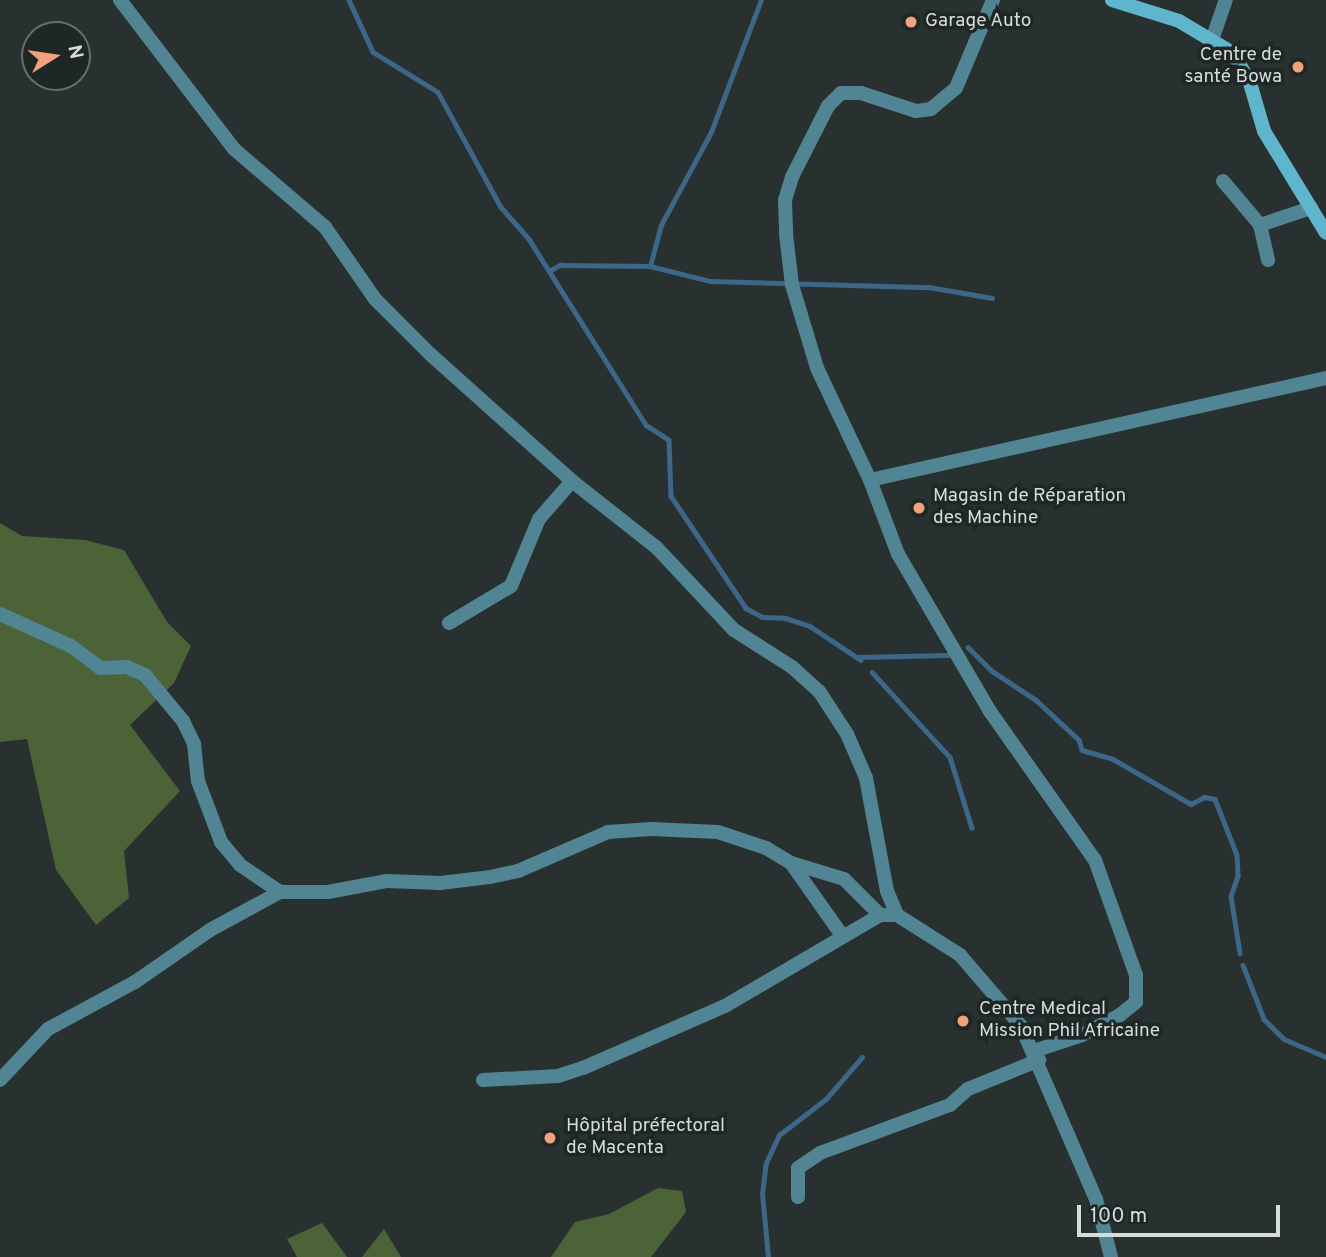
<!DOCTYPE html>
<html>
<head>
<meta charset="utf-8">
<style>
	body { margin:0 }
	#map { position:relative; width:1326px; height:1257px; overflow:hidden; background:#283130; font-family:Overpass,sans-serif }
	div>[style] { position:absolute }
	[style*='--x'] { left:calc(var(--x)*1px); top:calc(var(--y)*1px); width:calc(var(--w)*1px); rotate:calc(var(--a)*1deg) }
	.forest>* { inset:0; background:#4c6337 }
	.stream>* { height:4.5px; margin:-2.25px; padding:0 2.25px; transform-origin:2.25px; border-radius:2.25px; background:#3d6789 }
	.minor>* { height:14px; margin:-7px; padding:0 7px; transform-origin:7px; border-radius:7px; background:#518593 }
	.secondary>* { height:14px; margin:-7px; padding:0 7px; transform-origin:7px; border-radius:7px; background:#5eb5cc }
	.dots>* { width:19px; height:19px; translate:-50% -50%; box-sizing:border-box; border:4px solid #1e2726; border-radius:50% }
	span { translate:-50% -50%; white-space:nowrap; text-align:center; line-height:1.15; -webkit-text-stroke:7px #1e2726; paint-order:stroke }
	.poi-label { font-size:19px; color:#d6dbdb }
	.left { translate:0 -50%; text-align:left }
	.right { translate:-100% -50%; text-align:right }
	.north { position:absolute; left:21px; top:21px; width:70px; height:70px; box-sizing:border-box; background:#1e2726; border:2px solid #686f6e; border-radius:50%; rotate:78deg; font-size:19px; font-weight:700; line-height:28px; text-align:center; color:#d6dbdb }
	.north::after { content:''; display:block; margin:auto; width:24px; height:32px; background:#f1a17b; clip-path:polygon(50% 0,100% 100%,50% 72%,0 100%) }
	.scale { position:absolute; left:1077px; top:1205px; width:203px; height:32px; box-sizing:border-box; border:4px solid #d6dbdb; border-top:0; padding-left:9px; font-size:21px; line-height:24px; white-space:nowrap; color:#d6dbdb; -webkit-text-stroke:5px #1e2726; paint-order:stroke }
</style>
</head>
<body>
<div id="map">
	<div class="forest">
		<i style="clip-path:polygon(0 523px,22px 536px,85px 540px,124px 550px,167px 622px,191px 646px,174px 683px,130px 725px,180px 791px,124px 851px,129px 898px,96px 925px,56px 870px,27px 739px,0 742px)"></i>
		<i style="clip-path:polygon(658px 1188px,682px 1191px,686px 1212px,651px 1257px,551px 1257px,575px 1222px,609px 1214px)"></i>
		<i style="clip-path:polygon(322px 1223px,347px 1257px,297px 1257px,287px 1239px)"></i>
		<i style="clip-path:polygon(384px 1229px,401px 1257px,362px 1257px)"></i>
	</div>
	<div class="stream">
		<i style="--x:349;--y:0;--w:57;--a:65.2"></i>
		<i style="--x:373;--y:52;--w:76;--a:31.6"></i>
		<i style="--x:438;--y:92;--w:131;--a:61.3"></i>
		<i style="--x:501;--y:207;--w:43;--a:48.8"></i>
		<i style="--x:529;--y:239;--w:220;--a:57.8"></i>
		<i style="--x:646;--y:425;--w:27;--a:33"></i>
		<i style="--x:669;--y:440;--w:56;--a:88"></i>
		<i style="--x:671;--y:496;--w:135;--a:56.2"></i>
		<i style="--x:746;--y:608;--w:18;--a:29"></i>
		<i style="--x:762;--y:617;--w:23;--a:2"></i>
		<i style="--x:785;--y:618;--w:26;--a:18"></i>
		<i style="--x:810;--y:626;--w:61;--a:33.7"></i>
		<i style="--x:650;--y:266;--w:42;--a:-75"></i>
		<i style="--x:661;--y:225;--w:106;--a:-61.7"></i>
		<i style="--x:711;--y:132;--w:141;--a:-69.3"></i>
		<i style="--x:549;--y:271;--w:13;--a:-29"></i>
		<i style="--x:560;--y:265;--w:90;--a:0.6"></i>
		<i style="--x:650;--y:266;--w:62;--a:14"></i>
		<i style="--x:710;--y:281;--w:219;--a:1.6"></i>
		<i style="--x:929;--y:287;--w:64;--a:9.9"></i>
		<i style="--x:968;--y:647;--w:34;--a:45"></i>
		<i style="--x:992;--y:671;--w:53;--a:33.4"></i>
		<i style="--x:1036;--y:700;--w:59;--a:42.9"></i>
		<i style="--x:1079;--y:740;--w:10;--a:73"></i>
		<i style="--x:1082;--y:750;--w:32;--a:16"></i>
		<i style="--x:1113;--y:759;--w:90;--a:30"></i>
		<i style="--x:1191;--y:804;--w:15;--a:-28"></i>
		<i style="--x:1204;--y:797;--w:11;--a:10"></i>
		<i style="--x:1215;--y:799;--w:60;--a:68.6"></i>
		<i style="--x:1237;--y:855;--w:21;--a:87"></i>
		<i style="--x:1238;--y:876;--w:21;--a:109"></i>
		<i style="--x:1231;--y:896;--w:58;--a:81"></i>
		<i style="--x:858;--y:657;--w:90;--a:-1.3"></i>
		<i style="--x:872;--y:672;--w:115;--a:47.5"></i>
		<i style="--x:950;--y:757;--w:74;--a:72.8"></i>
		<i style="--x:1243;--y:965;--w:58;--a:68.7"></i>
		<i style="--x:1264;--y:1019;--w:28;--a:45"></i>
		<i style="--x:1284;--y:1039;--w:46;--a:23.2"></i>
		<i style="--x:768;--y:1257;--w:63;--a:-95.4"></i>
		<i style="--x:762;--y:1194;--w:31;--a:-83"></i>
		<i style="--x:766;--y:1163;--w:31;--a:-65"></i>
		<i style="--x:779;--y:1135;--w:59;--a:-37.5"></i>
		<i style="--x:826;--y:1099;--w:55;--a:-49.4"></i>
	</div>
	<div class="minor">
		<i style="--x:120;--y:0;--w:188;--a:52.6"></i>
		<i style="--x:234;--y:149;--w:120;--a:40.6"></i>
		<i style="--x:325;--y:227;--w:88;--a:55.2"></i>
		<i style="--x:375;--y:299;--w:78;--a:45"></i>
		<i style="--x:430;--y:354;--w:191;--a:41.8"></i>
		<i style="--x:572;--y:481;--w:107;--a:38.2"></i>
		<i style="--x:656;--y:547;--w:114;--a:46.8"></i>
		<i style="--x:734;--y:630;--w:69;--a:32.5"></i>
		<i style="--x:792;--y:667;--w:36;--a:42"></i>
		<i style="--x:819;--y:691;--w:51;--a:56.9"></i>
		<i style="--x:847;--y:734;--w:48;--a:66.6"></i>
		<i style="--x:866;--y:778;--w:115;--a:79.5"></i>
		<i style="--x:887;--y:891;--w:26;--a:67"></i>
		<i style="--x:993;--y:0;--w:95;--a:112.8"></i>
		<i style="--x:956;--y:88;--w:33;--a:140"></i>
		<i style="--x:931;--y:109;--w:15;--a:172"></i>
		<i style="--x:916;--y:111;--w:58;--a:-161.9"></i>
		<i style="--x:861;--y:93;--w:20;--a:180"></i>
		<i style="--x:841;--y:93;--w:18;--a:135"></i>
		<i style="--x:828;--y:106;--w:80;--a:116.9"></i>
		<i style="--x:792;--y:177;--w:24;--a:107"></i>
		<i style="--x:785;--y:200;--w:34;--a:88"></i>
		<i style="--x:786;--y:234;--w:51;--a:83.3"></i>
		<i style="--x:792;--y:285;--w:87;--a:73.2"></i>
		<i style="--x:817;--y:368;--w:124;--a:64.7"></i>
		<i style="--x:870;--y:480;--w:79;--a:69.3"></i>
		<i style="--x:898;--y:554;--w:181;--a:59.7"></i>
		<i style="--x:989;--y:710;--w:184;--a:54.8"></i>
		<i style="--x:1095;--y:860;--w:122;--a:70.4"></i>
		<i style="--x:1136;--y:975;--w:27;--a:90"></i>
		<i style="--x:1136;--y:1002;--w:21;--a:141"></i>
		<i style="--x:1120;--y:1015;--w:43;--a:152.2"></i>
		<i style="--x:1082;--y:1035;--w:51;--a:161.6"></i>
		<i style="--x:1213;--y:37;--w:39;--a:-71"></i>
		<i style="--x:1223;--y:181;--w:57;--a:49.9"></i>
		<i style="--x:1260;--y:225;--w:36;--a:77"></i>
		<i style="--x:1260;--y:225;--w:54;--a:-18.4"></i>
		<i style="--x:870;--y:480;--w:467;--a:-12.6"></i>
		<i style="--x:0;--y:614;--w:78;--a:24.3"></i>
		<i style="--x:71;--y:646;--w:36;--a:37"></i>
		<i style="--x:100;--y:668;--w:27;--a:-2"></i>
		<i style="--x:127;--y:667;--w:20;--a:24"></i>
		<i style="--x:145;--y:675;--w:60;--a:50.4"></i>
		<i style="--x:183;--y:721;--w:25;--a:64"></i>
		<i style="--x:194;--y:744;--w:37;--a:84"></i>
		<i style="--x:198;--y:781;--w:65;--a:69.3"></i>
		<i style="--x:221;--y:842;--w:30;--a:50"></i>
		<i style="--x:240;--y:865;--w:48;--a:34"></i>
		<i style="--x:449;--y:623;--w:72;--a:-30.8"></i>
		<i style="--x:511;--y:586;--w:73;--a:-67.3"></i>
		<i style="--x:539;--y:519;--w:50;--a:-49"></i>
		<i style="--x:791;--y:863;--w:87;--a:54.8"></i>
		<i style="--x:0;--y:1080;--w:70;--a:-46.7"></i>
		<i style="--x:48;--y:1029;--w:99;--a:-28.4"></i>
		<i style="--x:135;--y:982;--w:91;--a:-34.7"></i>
		<i style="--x:210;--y:930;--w:80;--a:-28.5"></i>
		<i style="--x:280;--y:892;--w:48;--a:0"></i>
		<i style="--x:328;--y:892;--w:59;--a:-10.7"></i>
		<i style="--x:386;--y:881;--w:54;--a:2.1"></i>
		<i style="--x:440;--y:883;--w:50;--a:-6.8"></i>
		<i style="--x:490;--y:877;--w:29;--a:-12"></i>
		<i style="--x:518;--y:871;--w:98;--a:-23.4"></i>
		<i style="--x:608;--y:832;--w:43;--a:-4"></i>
		<i style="--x:651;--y:829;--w:67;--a:2.6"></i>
		<i style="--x:718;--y:832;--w:51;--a:18.4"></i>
		<i style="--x:766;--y:848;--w:29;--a:31"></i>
		<i style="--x:791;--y:863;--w:55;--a:16.8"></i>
		<i style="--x:844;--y:879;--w:51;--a:45"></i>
		<i style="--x:483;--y:1080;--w:75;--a:-3.1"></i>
		<i style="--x:558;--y:1076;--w:26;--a:-18"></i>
		<i style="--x:583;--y:1068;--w:155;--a:-23.6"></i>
		<i style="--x:725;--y:1006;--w:180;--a:-30.4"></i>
		<i style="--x:880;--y:915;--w:17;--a:0"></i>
		<i style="--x:897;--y:915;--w:75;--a:32.4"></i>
		<i style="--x:960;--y:955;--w:94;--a:49.3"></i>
		<i style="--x:1021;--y:1026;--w:189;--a:66.6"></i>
		<i style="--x:1096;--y:1199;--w:60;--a:75.5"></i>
		<i style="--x:798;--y:1197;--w:29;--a:-90"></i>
		<i style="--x:798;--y:1168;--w:27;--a:-34"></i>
		<i style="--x:820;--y:1153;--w:139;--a:-20.3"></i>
		<i style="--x:950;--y:1105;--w:24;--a:-42"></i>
		<i style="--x:968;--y:1089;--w:77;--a:-22.2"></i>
	</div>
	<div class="secondary">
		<i style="--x:1112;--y:0;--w:70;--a:17.4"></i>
		<i style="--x:1179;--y:21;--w:63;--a:30.7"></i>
		<i style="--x:1233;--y:53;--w:34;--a:60"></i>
		<i style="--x:1250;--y:83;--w:50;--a:73.7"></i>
		<i style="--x:1264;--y:131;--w:119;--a:58.7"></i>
	</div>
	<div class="dots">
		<i style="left:911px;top:22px;background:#f1a17b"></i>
		<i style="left:1298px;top:67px;background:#f1a17b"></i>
		<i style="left:919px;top:508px;background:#f1a17b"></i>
		<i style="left:963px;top:1021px;background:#f1a17b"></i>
		<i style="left:550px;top:1138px;background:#f1a17b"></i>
	</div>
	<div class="poi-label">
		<span class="left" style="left:925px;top:22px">Garage Auto</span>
		<span class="right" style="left:1282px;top:67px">Centre de<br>santé Bowa</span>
		<span class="left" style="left:933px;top:508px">Magasin de Réparation<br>des Machine</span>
		<span class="left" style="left:979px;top:1021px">Centre Medical<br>Mission Phil Africaine</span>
		<span class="left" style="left:566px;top:1138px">Hôpital préfectoral<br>de Macenta</span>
	</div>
	<div class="north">N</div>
	<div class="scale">100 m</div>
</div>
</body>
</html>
